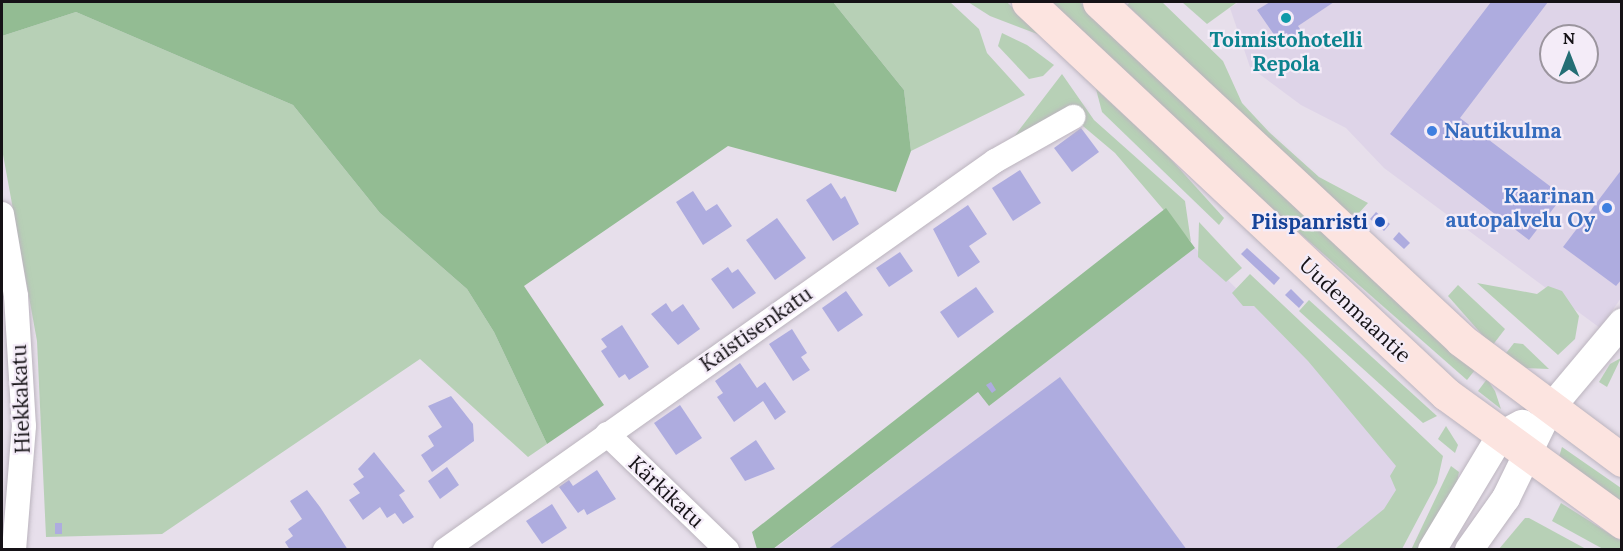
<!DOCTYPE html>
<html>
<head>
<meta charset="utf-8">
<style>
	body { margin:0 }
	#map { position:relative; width:1623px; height:551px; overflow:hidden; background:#e7dfeb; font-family:Lora,serif }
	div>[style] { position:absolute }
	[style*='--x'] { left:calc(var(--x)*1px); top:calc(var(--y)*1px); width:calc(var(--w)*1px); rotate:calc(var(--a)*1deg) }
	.commercial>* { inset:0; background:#ded4e8 }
	.green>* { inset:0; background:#b7d0b6 }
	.forest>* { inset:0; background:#93bc93 }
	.building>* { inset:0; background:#aeacdf }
	.roads { filter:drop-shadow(0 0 2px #bbb4be) drop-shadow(0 0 2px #bbb4be) }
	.minor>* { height:24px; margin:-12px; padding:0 12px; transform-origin:12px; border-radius:12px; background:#fff }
	.tertiary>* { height:28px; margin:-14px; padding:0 14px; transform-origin:14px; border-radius:14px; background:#fff }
	.secondary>* { height:33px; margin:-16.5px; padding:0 16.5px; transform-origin:16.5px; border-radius:16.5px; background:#fce4e0 }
	.dots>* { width:16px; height:16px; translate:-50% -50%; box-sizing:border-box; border:3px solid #f4ecf8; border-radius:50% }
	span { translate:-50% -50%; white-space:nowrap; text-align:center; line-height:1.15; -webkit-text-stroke:4.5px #f4ecf8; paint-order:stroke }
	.culture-label { font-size:21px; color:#0d838f; font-weight:700 }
	.shop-label { font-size:21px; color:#366cbe; font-weight:700 }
	.left { translate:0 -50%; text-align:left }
	.right { translate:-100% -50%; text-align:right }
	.transit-label { font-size:21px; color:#164399; font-weight:700 }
	.street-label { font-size:21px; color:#151216 }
	.frame { position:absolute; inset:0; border:3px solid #151216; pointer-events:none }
	.north { position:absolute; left:1539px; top:24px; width:60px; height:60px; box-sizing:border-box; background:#f4ecf8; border:2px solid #9b959e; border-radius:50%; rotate:0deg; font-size:16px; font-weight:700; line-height:24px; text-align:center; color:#151216 }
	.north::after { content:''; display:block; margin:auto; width:21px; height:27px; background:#246e75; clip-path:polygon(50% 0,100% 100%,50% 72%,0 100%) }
</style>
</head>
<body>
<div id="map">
	<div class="commercial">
		<i style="clip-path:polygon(evenodd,1239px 2px,1621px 2px,1621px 298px,1600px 328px,1384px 168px,1346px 128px,1301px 105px,1250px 67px,1230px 8px,1239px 2px,1551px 36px,1587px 36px,1587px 72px,1551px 72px,1551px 36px)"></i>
		<i style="clip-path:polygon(1195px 248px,1429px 477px,1390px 549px,773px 550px,979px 391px,989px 406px)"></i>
	</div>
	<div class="green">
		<i style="clip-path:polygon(833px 2px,950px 2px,979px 29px,987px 53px,1025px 95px,911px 151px,904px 90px)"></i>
		<i style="clip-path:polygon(968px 2px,1007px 2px,1040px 35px,990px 16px)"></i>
		<i style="clip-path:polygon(1050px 2px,1080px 2px,1475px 370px,1467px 380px,1196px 142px)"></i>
		<i style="clip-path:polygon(1130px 2px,1162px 2px,1223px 61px,1242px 103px,1269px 132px,1319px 177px,1368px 203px,1358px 214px,1348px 214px,1127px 5px)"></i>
		<i style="clip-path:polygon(1182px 2px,1234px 2px,1236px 3px,1207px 24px)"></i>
		<i style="clip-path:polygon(76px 12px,293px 105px,380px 213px,467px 289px,494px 332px,547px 444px,528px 457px,420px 359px,162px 534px,46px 537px,37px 341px,2px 149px,2px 36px)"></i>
		<i style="clip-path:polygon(1002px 33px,1027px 45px,1054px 65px,1043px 76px,1029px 79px,998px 46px)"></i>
		<i style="clip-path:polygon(1062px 74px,1094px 120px,1185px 201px,1191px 242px,1115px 153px,1077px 121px,1003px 151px)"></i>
		<i style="clip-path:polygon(1096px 89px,1167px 155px,1224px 218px,1219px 225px,1102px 112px)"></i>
		<i style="clip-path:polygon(1199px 222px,1242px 268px,1226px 282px,1198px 257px)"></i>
		<i style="clip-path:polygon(1250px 274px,1443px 456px,1437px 483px,1402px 549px,1335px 549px,1384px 509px,1396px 490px,1390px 476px,1396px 466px,1308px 361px,1254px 306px,1243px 306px,1232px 293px)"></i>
		<i style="clip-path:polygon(1477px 283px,1537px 294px,1548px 286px,1562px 291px,1579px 316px,1575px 339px,1558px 355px)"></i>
		<i style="clip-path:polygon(1458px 285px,1505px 329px,1492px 346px,1448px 296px)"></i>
		<i style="clip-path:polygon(1309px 300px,1437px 416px,1423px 423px,1299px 311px)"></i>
		<i style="clip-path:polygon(1514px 343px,1523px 344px,1549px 369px,1523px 368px,1503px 357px)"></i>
		<i style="clip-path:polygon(1621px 358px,1607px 387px,1599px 382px,1610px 364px)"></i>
		<i style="clip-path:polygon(1487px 379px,1495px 391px,1501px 409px,1478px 391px)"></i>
		<i style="clip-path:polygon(1446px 426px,1458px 445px,1455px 453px,1438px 439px)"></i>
		<i style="clip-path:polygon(1562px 447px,1621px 488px,1621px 505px,1559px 457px)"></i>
		<i style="clip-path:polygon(1451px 466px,1459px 472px,1455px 493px,1423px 549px,1411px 550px)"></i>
		<i style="clip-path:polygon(1561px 503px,1621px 541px,1621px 549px,1603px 549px,1552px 521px)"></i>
		<i style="clip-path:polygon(1525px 518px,1529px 518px,1586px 549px,1499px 549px)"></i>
	</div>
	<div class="forest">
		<i style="clip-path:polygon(2px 2px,833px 2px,904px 90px,911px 151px,896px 192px,728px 146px,524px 286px,604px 405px,547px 444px,494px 332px,467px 289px,380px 213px,293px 105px,76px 12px,2px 36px)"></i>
		<i style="clip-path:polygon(1166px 208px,1195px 248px,989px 406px,978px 392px,773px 549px,757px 549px,752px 532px)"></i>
	</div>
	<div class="building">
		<i style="clip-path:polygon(1270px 2px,1334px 2px,1298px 26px,1302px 32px,1291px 40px,1287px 33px,1277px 39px,1257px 10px)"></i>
		<i style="clip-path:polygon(1491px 2px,1548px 2px,1460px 118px,1563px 196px,1529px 240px,1390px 134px)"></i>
		<i style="clip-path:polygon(1081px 128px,1099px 152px,1072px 172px,1054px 148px)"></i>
		<i style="clip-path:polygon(1622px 169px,1622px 279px,1616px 286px,1563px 247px)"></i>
		<i style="clip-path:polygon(1020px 170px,1041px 203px,1013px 221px,992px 188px)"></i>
		<i style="clip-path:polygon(831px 183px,841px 199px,845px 196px,859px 224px,833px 241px,806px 200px)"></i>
		<i style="clip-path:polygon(693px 191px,706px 211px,717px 204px,732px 226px,703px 245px,676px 202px)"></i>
		<i style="clip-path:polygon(968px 205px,987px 234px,969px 246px,980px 262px,958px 277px,933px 229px)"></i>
		<i style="clip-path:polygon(1376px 212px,1390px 224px,1384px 231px,1370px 219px)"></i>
		<i style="clip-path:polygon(777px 218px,806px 258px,775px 280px,746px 240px)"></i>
		<i style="clip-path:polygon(1399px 232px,1410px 243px,1404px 249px,1393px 239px)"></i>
		<i style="clip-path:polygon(1247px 248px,1280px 278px,1274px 285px,1241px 254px)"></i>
		<i style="clip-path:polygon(900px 252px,913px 271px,889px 287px,876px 268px)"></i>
		<i style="clip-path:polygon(728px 267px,732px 273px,738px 269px,756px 293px,733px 309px,711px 279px)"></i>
		<i style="clip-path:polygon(976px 287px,994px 312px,958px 338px,940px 312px)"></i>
		<i style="clip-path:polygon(1291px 289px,1304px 302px,1299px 308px,1285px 295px)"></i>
		<i style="clip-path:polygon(846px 291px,863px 315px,838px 332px,822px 308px)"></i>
		<i style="clip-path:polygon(666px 303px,672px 312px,683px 304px,700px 329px,678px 345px,651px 314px)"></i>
		<i style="clip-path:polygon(622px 325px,649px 367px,629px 380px,625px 374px,619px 378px,601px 351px,607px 347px,601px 339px)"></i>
		<i style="clip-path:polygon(792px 329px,807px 353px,801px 357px,810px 370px,793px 381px,769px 344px)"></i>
		<i style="clip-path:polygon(740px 363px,757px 388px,765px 382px,786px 412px,775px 420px,763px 401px,734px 422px,717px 397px,723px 393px,715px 381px)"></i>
		<i style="clip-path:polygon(1060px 377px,1187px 550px,827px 550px)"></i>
		<i style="clip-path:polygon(991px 382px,996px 390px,992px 393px,986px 385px)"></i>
		<i style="clip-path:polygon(451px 396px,473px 424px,474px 441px,432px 472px,421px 455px,434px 446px,428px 436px,442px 427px,428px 406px)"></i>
		<i style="clip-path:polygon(680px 405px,702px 438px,676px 455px,654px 423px)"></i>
		<i style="clip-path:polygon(756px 440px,775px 469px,745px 481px,730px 458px)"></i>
		<i style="clip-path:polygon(374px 452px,405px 491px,399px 495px,414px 517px,403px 524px,395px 513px,387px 518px,380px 507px,363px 520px,349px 500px,360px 493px,353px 484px,364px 477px,358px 469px)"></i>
		<i style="clip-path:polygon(447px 467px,459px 485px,440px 499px,428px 481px)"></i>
		<i style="clip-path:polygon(597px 470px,616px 499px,587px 515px,584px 509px,578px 513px,559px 487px,569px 480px,573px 486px)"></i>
		<i style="clip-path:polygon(307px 490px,320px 507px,348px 550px,290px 550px,285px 542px,293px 536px,288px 529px,302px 519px,290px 501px)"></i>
		<i style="clip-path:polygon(552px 504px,567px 528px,542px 544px,526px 521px)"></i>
		<i style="clip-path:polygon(55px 523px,62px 523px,62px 534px,55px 534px)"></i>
	</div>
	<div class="roads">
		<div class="minor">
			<i style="--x:2;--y:214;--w:83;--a:80.3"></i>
			<i style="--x:16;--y:296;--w:130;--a:86.5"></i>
			<i style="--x:24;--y:426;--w:124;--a:94.6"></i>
			<i style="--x:607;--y:434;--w:167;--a:44"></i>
			<i style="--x:445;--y:550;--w:674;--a:-35.27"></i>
			<i style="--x:995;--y:161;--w:90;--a:-29.4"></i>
		</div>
		<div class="tertiary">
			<i style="--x:1432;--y:550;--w:134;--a:-59"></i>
			<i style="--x:1501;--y:435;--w:24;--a:-28"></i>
			<i style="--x:1469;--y:550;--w:64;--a:-54.6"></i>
			<i style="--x:1506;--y:498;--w:98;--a:-64"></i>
			<i style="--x:1549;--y:410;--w:114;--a:-50"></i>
		</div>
		<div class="secondary">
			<i style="--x:1028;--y:2;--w:573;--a:43.16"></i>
			<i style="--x:1446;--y:394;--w:218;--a:36"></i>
			<i style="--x:1099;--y:2;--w:495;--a:43"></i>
			<i style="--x:1461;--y:340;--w:201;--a:36.7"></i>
		</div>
	</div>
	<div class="dots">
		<i style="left:1286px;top:18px;background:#0f9aa8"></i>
		<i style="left:1432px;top:131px;background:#3f7fe0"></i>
		<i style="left:1607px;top:208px;background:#3f7fe0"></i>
		<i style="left:1380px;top:222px;background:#1a4fb4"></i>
	</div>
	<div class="culture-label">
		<span style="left:1286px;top:52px">Toimistohotelli<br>Repola</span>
	</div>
	<div class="shop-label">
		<span class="left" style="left:1444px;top:131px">Nautikulma</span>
		<span class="right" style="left:1595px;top:208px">Kaarinan<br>autopalvelu Oy</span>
	</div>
	<div class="transit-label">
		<span class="right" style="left:1368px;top:222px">Piispanristi</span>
	</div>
	<div class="street-label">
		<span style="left:1355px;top:310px;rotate:43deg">Uudenmaantie</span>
		<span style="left:756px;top:329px;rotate:-35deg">Kaistisenkatu</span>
		<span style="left:21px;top:399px;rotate:-92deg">Hiekkakatu</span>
		<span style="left:666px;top:492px;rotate:43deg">Kärkikatu</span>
	</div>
	<div class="frame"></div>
	<div class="north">N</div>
</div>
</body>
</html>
